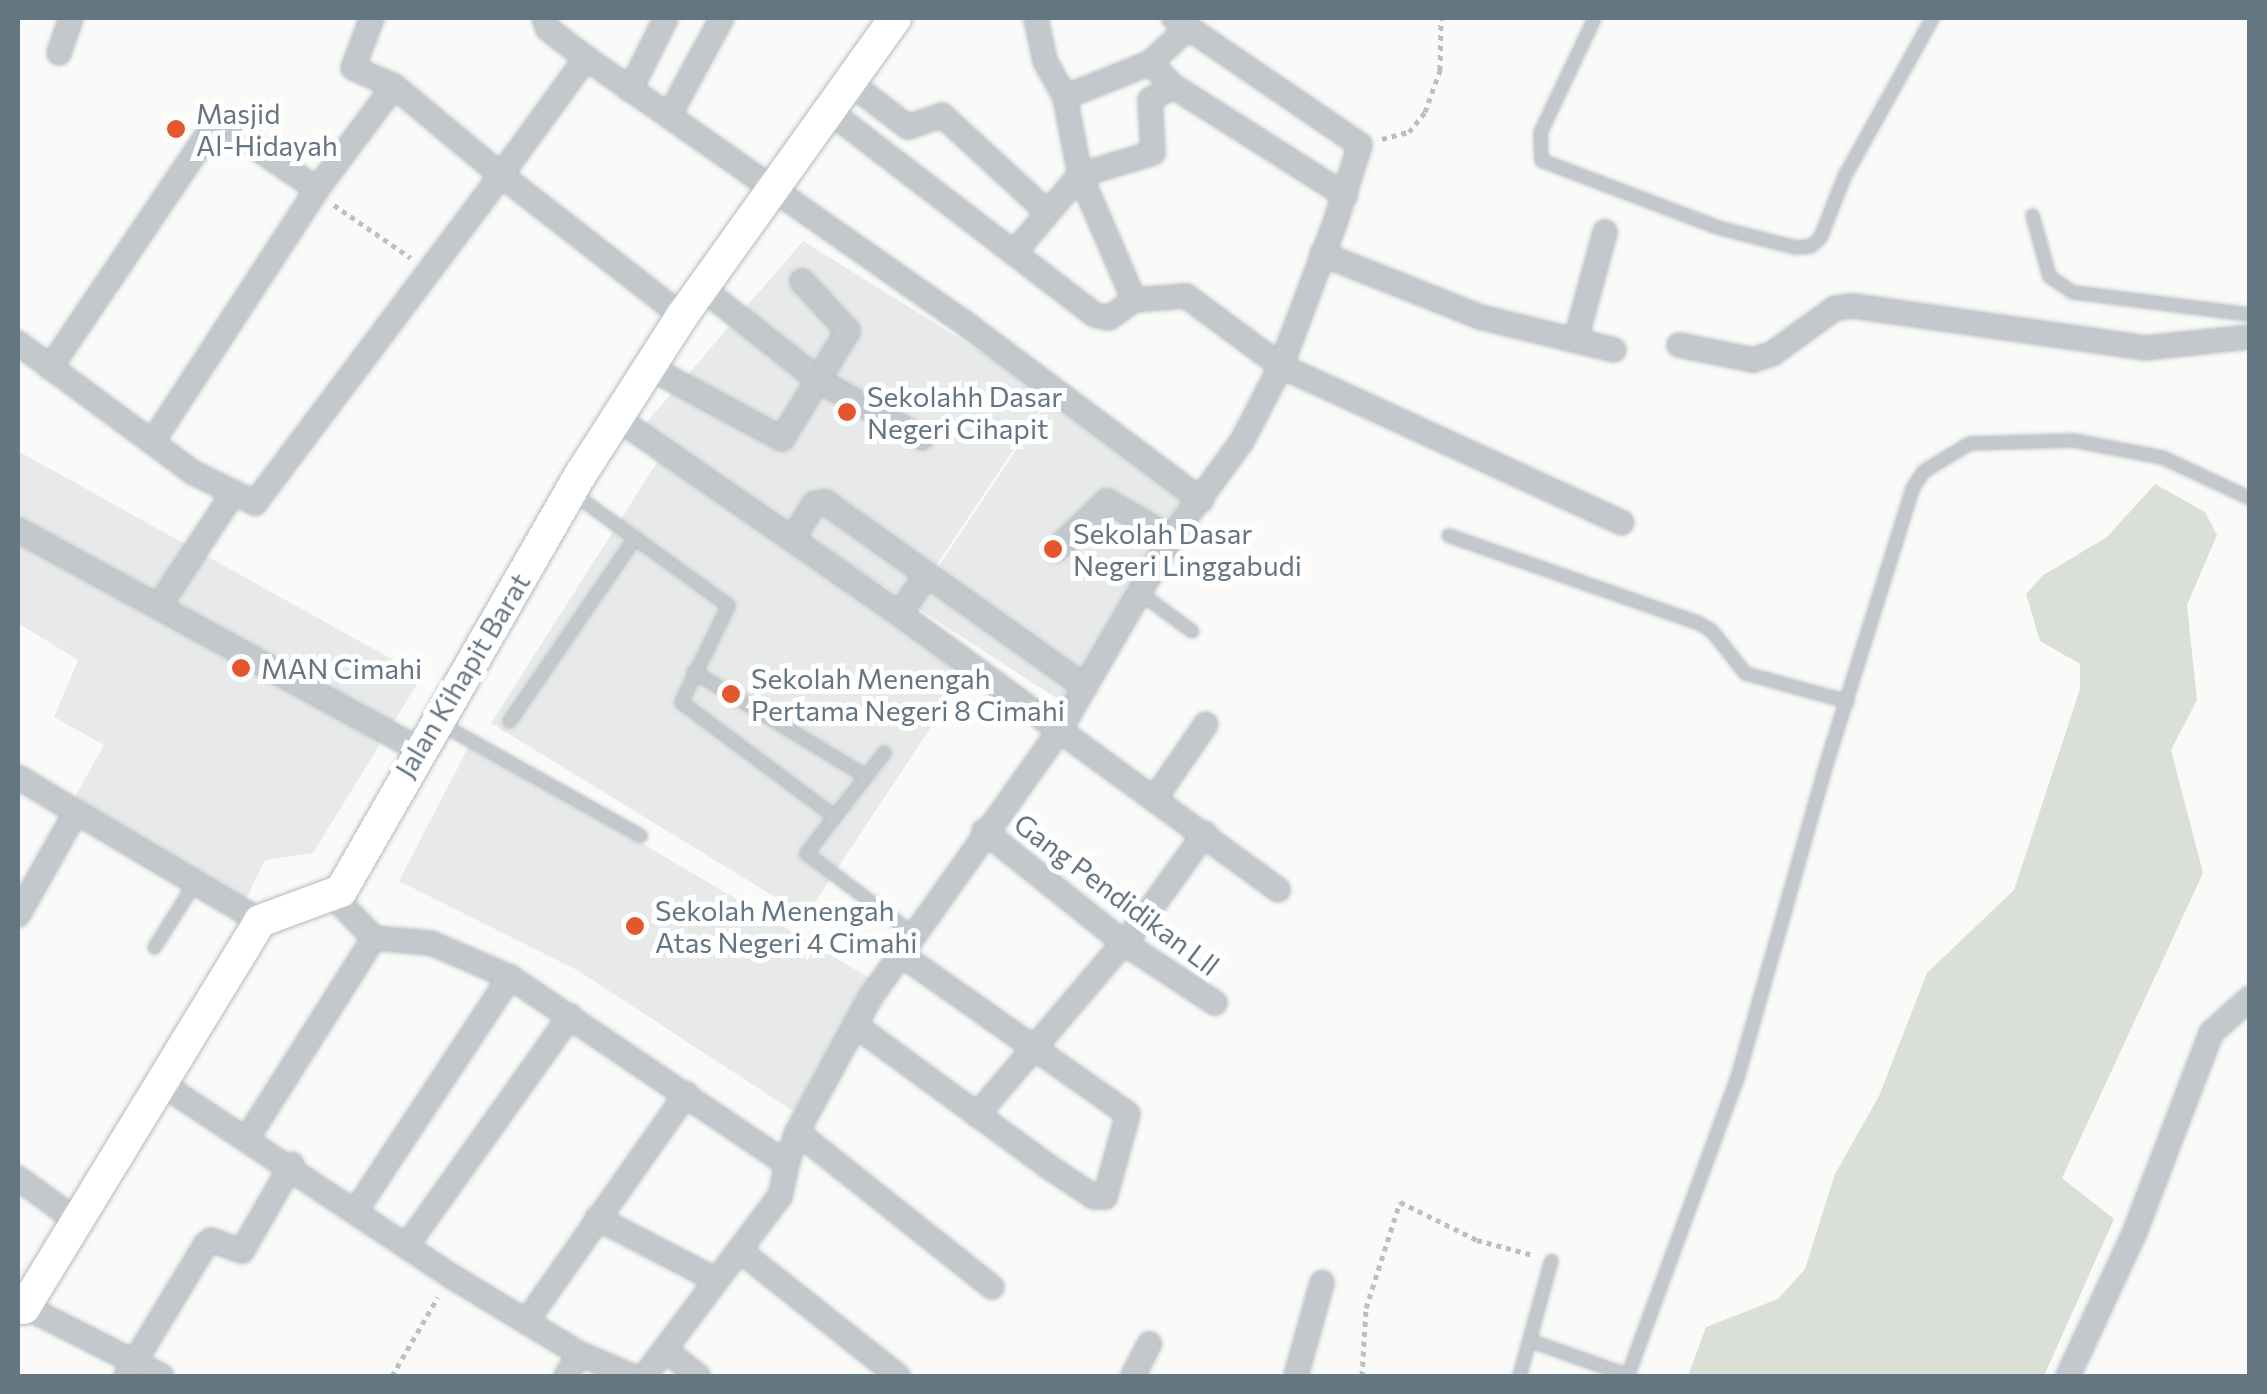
<!DOCTYPE html>
<html>
<head>
<meta charset="utf-8">
<style>
	body { margin:0 }
	#map { position:relative; width:2267px; height:1394px; overflow:hidden; background:#fafaf8; font-family:Commissioner,sans-serif }
	div>[style] { position:absolute }
	[style*='--x'] { left:calc(var(--x)*1px); top:calc(var(--y)*1px); width:calc(var(--w)*1px); rotate:calc(var(--a)*1deg) }
	.built>* { inset:0; background:#e8e9e9 }
	.green>* { inset:0; background:#dadfd7 }
	.path>* { height:5px; margin-top:-2.5px; transform-origin:0; background:repeating-linear-gradient(90deg,#bbbfc2 0 5px,transparent 0 10px) }
	.roads { filter:drop-shadow(0 0 2px #b3babf) drop-shadow(0 0 2px #b3babf) }
	.lane>* { height:11px; margin:-5.5px; padding:0 5.5px; transform-origin:5.5px; border-radius:5.5px; background:#c3c8cc }
	.street>* { height:22px; margin:-11px; padding:0 11px; transform-origin:11px; border-radius:11px; background:#c3c8cc }
	.secondary>* { height:32px; margin:-16px; padding:0 16px; transform-origin:16px; border-radius:16px; background:#fff }
	.dots>* { width:28px; height:28px; translate:-50% -50%; box-sizing:border-box; border:5px solid #fff; border-radius:50% }
	span { translate:-50% -50%; white-space:nowrap; text-align:center; line-height:1.15; -webkit-text-stroke:10px #fff; paint-order:stroke }
	.poi-label { font-size:28px; color:#657683 }
	.left { translate:0 -50%; text-align:left }
	.street-label { font-size:28px; color:#657683 }
	.frame { position:absolute; inset:0; border:20px solid #657683; pointer-events:none }
</style>
</head>
<body>
<div id="map">
	<div class="built">
		<i style="clip-path:polygon(803px 241px,1050px 395px,911px 603px,640px 430px)"></i>
		<i style="clip-path:polygon(1052px 396px,1187px 494px,1070px 707px,913px 605px)"></i>
		<i style="clip-path:polygon(18px 451px,422px 676px,313px 853px,265px 860px,245px 901px,72px 802px,104px 745px,54px 717px,78px 660px,18px 623px)"></i>
		<i style="clip-path:polygon(658px 461px,972px 665px,806px 916px,491px 723px)"></i>
		<i style="clip-path:polygon(471px 742px,878px 983px,793px 1111px,577px 970px,399px 881px)"></i>
	</div>
	<div class="green">
		<i style="clip-path:polygon(2155px 484px,2205px 512px,2217px 535px,2187px 605px,2197px 700px,2171px 750px,2203px 873px,2062px 1178px,2114px 1219px,2044px 1376px,1688px 1376px,1706px 1327px,1778px 1299px,1805px 1269px,1835px 1174px,1879px 1096px,1927px 973px,2014px 890px,2080px 689px,2080px 664px,2040px 641px,2026px 594px,2042px 576px,2107px 537px)"></i>
	</div>
	<div class="path">
		<i style="--x:1382;--y:139;--w:28;--a:-15"></i>
		<i style="--x:1409;--y:132;--w:26;--a:-51"></i>
		<i style="--x:1425;--y:112;--w:45;--a:-70.3"></i>
		<i style="--x:1440;--y:70;--w:52;--a:-88.9"></i>
		<i style="--x:334;--y:205;--w:93;--a:34.5"></i>
		<i style="--x:392;--y:1376;--w:91;--a:-59.8"></i>
		<i style="--x:1362;--y:1376;--w:68;--a:-86.6"></i>
		<i style="--x:1366;--y:1308;--w:111;--a:-72.2"></i>
		<i style="--x:1400;--y:1202;--w:86;--a:26.3"></i>
		<i style="--x:1477;--y:1240;--w:58;--a:15"></i>
	</div>
	<div class="roads">
		<div class="lane">
			<i style="--x:1594;--y:18;--w:126;--a:115.3"></i>
			<i style="--x:1540;--y:132;--w:28;--a:88"></i>
			<i style="--x:1541;--y:160;--w:188;--a:20.8"></i>
			<i style="--x:1717;--y:227;--w:81;--a:14.4"></i>
			<i style="--x:1795;--y:247;--w:15;--a:-4"></i>
			<i style="--x:1810;--y:246;--w:13;--a:-42"></i>
			<i style="--x:1820;--y:237;--w:66;--a:-68.5"></i>
			<i style="--x:1844;--y:176;--w:181;--a:-60.9"></i>
			<i style="--x:2032;--y:215;--w:63;--a:74.4"></i>
			<i style="--x:2049;--y:276;--w:29;--a:34"></i>
			<i style="--x:2073;--y:292;--w:178;--a:7.1"></i>
			<i style="--x:574;--y:494;--w:190;--a:35.8"></i>
			<i style="--x:728;--y:605;--w:108;--a:115.9"></i>
			<i style="--x:681;--y:702;--w:191;--a:36.7"></i>
			<i style="--x:1448;--y:535;--w:264;--a:19.3"></i>
			<i style="--x:1697;--y:622;--w:16;--a:30"></i>
			<i style="--x:1711;--y:630;--w:55;--a:51.7"></i>
			<i style="--x:1745;--y:673;--w:106;--a:15.4"></i>
			<i style="--x:1140;--y:593;--w:64;--a:36.2"></i>
			<i style="--x:693;--y:671;--w:202;--a:31.3"></i>
			<i style="--x:509;--y:721;--w:223;--a:-55.6"></i>
			<i style="--x:443;--y:725;--w:226;--a:29.2"></i>
			<i style="--x:884;--y:752;--w:128;--a:127.7"></i>
			<i style="--x:806;--y:853;--w:133;--a:37"></i>
			<i style="--x:154;--y:947;--w:79;--a:-57.9"></i>
			<i style="--x:1529;--y:1340;--w:105;--a:19.5"></i>
			<i style="--x:1519;--y:1376;--w:120;--a:-74.6"></i>
			<i style="--x:1627;--y:1376;--w:322;--a:-69.8"></i>
			<i style="--x:1738;--y:1074;--w:326;--a:-74.2"></i>
			<i style="--x:1827;--y:760;--w:285;--a:-72.6"></i>
			<i style="--x:1912;--y:488;--w:20;--a:-57"></i>
			<i style="--x:1923;--y:471;--w:54;--a:-31.3"></i>
			<i style="--x:1969;--y:443;--w:104;--a:-1.7"></i>
			<i style="--x:2073;--y:440;--w:91;--a:10.8"></i>
			<i style="--x:2162;--y:457;--w:97;--a:25"></i>
		</div>
		<div class="street">
			<i style="--x:372;--y:18;--w:53;--a:110.8"></i>
			<i style="--x:353;--y:68;--w:45;--a:23.7"></i>
			<i style="--x:394;--y:86;--w:139;--a:39.8"></i>
			<i style="--x:501;--y:175;--w:145;--a:-54"></i>
			<i style="--x:586;--y:58;--w:48;--a:-142.7"></i>
			<i style="--x:548;--y:29;--w:12;--a:-110"></i>
			<i style="--x:1036;--y:18;--w:44;--a:78.2"></i>
			<i style="--x:1045;--y:61;--w:41;--a:60.9"></i>
			<i style="--x:1065;--y:97;--w:79;--a:79.1"></i>
			<i style="--x:1080;--y:175;--w:136;--a:66.6"></i>
			<i style="--x:59;--y:53;--w:37;--a:-71"></i>
			<i style="--x:586;--y:58;--w:459;--a:35"></i>
			<i style="--x:962;--y:321;--w:299;--a:36.8"></i>
			<i style="--x:1150;--y:63;--w:50;--a:-42.6"></i>
			<i style="--x:850;--y:83;--w:73;--a:37.2"></i>
			<i style="--x:908;--y:127;--w:36;--a:-19"></i>
			<i style="--x:942;--y:115;--w:143;--a:42.7"></i>
			<i style="--x:630;--y:90;--w:80;--a:-63.4"></i>
			<i style="--x:1065;--y:97;--w:92;--a:-21.8"></i>
			<i style="--x:1150;--y:63;--w:33;--a:45"></i>
			<i style="--x:1173;--y:86;--w:204;--a:32.4"></i>
			<i style="--x:829;--y:111;--w:335;--a:37.5"></i>
			<i style="--x:1095;--y:315;--w:14;--a:12"></i>
			<i style="--x:1109;--y:318;--w:31;--a:-36"></i>
			<i style="--x:1134;--y:300;--w:52;--a:-4.4"></i>
			<i style="--x:1186;--y:296;--w:118;--a:36.4"></i>
			<i style="--x:1281;--y:366;--w:375;--a:24.7"></i>
			<i style="--x:670;--y:114;--w:109;--a:-61.6"></i>
			<i style="--x:1014;--y:253;--w:102;--a:-49.8"></i>
			<i style="--x:1080;--y:175;--w:76;--a:-16.8"></i>
			<i style="--x:1153;--y:153;--w:53;--a:-93.2"></i>
			<i style="--x:1150;--y:100;--w:27;--a:-31"></i>
			<i style="--x:1322;--y:254;--w:170;--a:21.7"></i>
			<i style="--x:1480;--y:317;--w:138;--a:13.8"></i>
			<i style="--x:703;--y:289;--w:150;--a:38.2"></i>
			<i style="--x:821;--y:382;--w:115;--a:29"></i>
			<i style="--x:1576;--y:339;--w:111;--a:-74.8"></i>
			<i style="--x:18;--y:343;--w:219;--a:36.5"></i>
			<i style="--x:194;--y:473;--w:68;--a:26.2"></i>
			<i style="--x:255;--y:503;--w:410;--a:-53.1"></i>
			<i style="--x:501;--y:175;--w:229;--a:37.9"></i>
			<i style="--x:1679;--y:345;--w:76;--a:11.5"></i>
			<i style="--x:1753;--y:360;--w:20;--a:-18"></i>
			<i style="--x:1772;--y:354;--w:78;--a:-36.1"></i>
			<i style="--x:1835;--y:308;--w:19;--a:-6"></i>
			<i style="--x:1854;--y:306;--w:294;--a:8.2"></i>
			<i style="--x:2145;--y:348;--w:106;--a:-6"></i>
			<i style="--x:649;--y:367;--w:151;--a:28.4"></i>
			<i style="--x:782;--y:439;--w:127;--a:-58.6"></i>
			<i style="--x:848;--y:331;--w:68;--a:-132.6"></i>
			<i style="--x:50;--y:368;--w:290;--a:-56"></i>
			<i style="--x:212;--y:128;--w:12;--a:-9"></i>
			<i style="--x:224;--y:126;--w:112;--a:34.1"></i>
			<i style="--x:317;--y:189;--w:129;--a:-53.2"></i>
			<i style="--x:617;--y:418;--w:344;--a:34.7"></i>
			<i style="--x:900;--y:614;--w:468;--a:36.1"></i>
			<i style="--x:153;--y:441;--w:301;--a:-56.9"></i>
			<i style="--x:18;--y:530;--w:455;--a:28.7"></i>
			<i style="--x:793;--y:538;--w:40;--a:-58"></i>
			<i style="--x:814;--y:504;--w:11;--a:-10"></i>
			<i style="--x:825;--y:502;--w:319;--a:35.4"></i>
			<i style="--x:1056;--y:550;--w:71;--a:-43.9"></i>
			<i style="--x:1107;--y:501;--w:74;--a:30"></i>
			<i style="--x:159;--y:606;--w:133;--a:-56.7"></i>
			<i style="--x:900;--y:614;--w:48;--a:-56"></i>
			<i style="--x:18;--y:777;--w:68;--a:31.1"></i>
			<i style="--x:1156;--y:797;--w:88;--a:-55.6"></i>
			<i style="--x:984;--y:831;--w:179;--a:38.7"></i>
			<i style="--x:1124;--y:943;--w:109;--a:33.4"></i>
			<i style="--x:334;--y:897;--w:57;--a:45.7"></i>
			<i style="--x:374;--y:938;--w:57;--a:5"></i>
			<i style="--x:431;--y:943;--w:86;--a:23.3"></i>
			<i style="--x:510;--y:977;--w:334;--a:34"></i>
			<i style="--x:787;--y:1164;--w:33;--a:102"></i>
			<i style="--x:780;--y:1196;--w:225;--a:126.9"></i>
			<i style="--x:18;--y:915;--w:118;--a:-60.6"></i>
			<i style="--x:76;--y:812;--w:214;--a:30.6"></i>
			<i style="--x:855;--y:1025;--w:237;--a:36.2"></i>
			<i style="--x:1046;--y:1165;--w:58;--a:33.7"></i>
			<i style="--x:1094;--y:1197;--w:11;--a:0"></i>
			<i style="--x:1105;--y:1197;--w:86;--a:-74.5"></i>
			<i style="--x:1128;--y:1114;--w:280;--a:-144.9"></i>
			<i style="--x:162;--y:1084;--w:347;--a:33.6"></i>
			<i style="--x:451;--y:1276;--w:151;--a:31.2"></i>
			<i style="--x:580;--y:1354;--w:56;--a:22.9"></i>
			<i style="--x:977;--y:1115;--w:255;--a:-49.6"></i>
			<i style="--x:1142;--y:921;--w:108;--a:-54.4"></i>
			<i style="--x:797;--y:1132;--w:249;--a:38.5"></i>
			<i style="--x:248;--y:1137;--w:236;--a:-57.7"></i>
			<i style="--x:787;--y:1164;--w:34;--a:-73"></i>
			<i style="--x:797;--y:1132;--w:153;--a:-61.4"></i>
			<i style="--x:870;--y:998;--w:331;--a:-54.7"></i>
			<i style="--x:1061;--y:728;--w:220;--a:-59.9"></i>
			<i style="--x:1171;--y:538;--w:120;--a:-53.8"></i>
			<i style="--x:1242;--y:441;--w:85;--a:-62.5"></i>
			<i style="--x:1281;--y:366;--w:150;--a:-69.3"></i>
			<i style="--x:1334;--y:226;--w:85;--a:-72.2"></i>
			<i style="--x:1360;--y:145;--w:225;--a:-145.7"></i>
			<i style="--x:18;--y:1178;--w:73;--a:36.1"></i>
			<i style="--x:357;--y:1209;--w:278;--a:-56.6"></i>
			<i style="--x:597;--y:1218;--w:134;--a:27.5"></i>
			<i style="--x:408;--y:1244;--w:280;--a:-54.6"></i>
			<i style="--x:739;--y:1250;--w:203;--a:38.4"></i>
			<i style="--x:18;--y:1303;--w:161;--a:26.9"></i>
			<i style="--x:526;--y:1322;--w:279;--a:-54.9"></i>
			<i style="--x:665;--y:1350;--w:42;--a:38.2"></i>
			<i style="--x:126;--y:1376;--w:154;--a:-58.8"></i>
			<i style="--x:206;--y:1244;--w:6;--a:-39"></i>
			<i style="--x:211;--y:1240;--w:33;--a:20"></i>
			<i style="--x:242;--y:1251;--w:100;--a:-60.1"></i>
			<i style="--x:566;--y:1376;--w:26;--a:-58"></i>
			<i style="--x:1133;--y:1376;--w:36;--a:-63"></i>
			<i style="--x:1296;--y:1376;--w:97;--a:-74.4"></i>
			<i style="--x:2068;--y:1376;--w:157;--a:-65.1"></i>
			<i style="--x:2134;--y:1234;--w:215;--a:-69"></i>
			<i style="--x:2211;--y:1033;--w:52;--a:-41.9"></i>
		</div>
		<div class="secondary">
			<i style="--x:24;--y:1308;--w:453;--a:-58.6"></i>
			<i style="--x:260;--y:921;--w:86;--a:-20.3"></i>
			<i style="--x:341;--y:891;--w:481;--a:-60.1"></i>
			<i style="--x:581;--y:474;--w:188;--a:-57.4"></i>
			<i style="--x:682;--y:316;--w:366;--a:-54.4"></i>
		</div>
	</div>
	<div class="dots">
		<i style="left:176px;top:129px;background:#e4572e"></i>
		<i style="left:847px;top:412px;background:#e4572e"></i>
		<i style="left:1053px;top:549px;background:#e4572e"></i>
		<i style="left:241px;top:668px;background:#e4572e"></i>
		<i style="left:731px;top:694px;background:#e4572e"></i>
		<i style="left:635px;top:926px;background:#e4572e"></i>
	</div>
	<div class="poi-label">
		<span class="left" style="left:196px;top:129px">Masjid<br>Al-Hidayah</span>
		<span class="left" style="left:867px;top:412px">Sekolahh Dasar<br>Negeri Cihapit</span>
		<span class="left" style="left:1073px;top:549px">Sekolah Dasar<br>Negeri Linggabudi</span>
		<span class="left" style="left:261px;top:668px">MAN Cimahi</span>
		<span class="left" style="left:751px;top:694px">Sekolah Menengah<br>Pertama Negeri 8 Cimahi</span>
		<span class="left" style="left:655px;top:926px">Sekolah Menengah<br>Atas Negeri 4 Cimahi</span>
	</div>
	<div class="street-label">
		<span style="left:462px;top:675px;rotate:-59deg">Jalan Kihapit Barat</span>
		<span style="left:1117px;top:894px;rotate:37deg">Gang Pendidikan Lll</span>
	</div>
	<div class="frame"></div>
</div>
</body>
</html>
